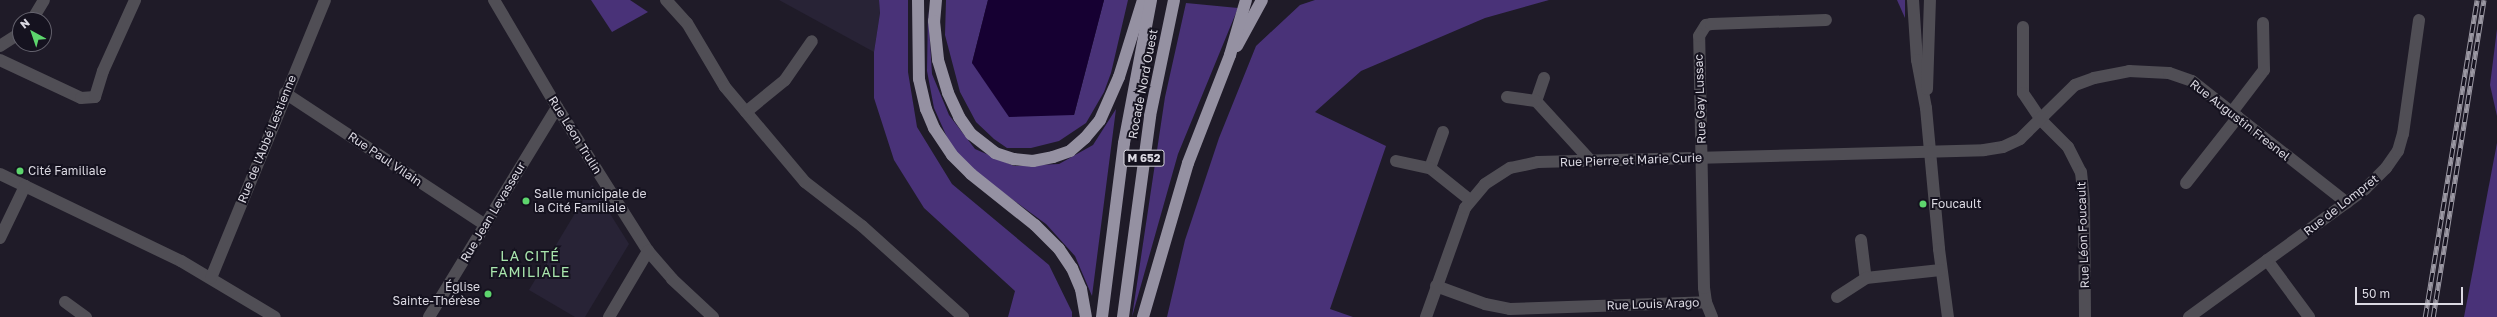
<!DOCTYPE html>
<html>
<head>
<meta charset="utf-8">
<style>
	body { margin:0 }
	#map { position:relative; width:2497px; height:317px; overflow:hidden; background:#1f1b28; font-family:"Golos Text",sans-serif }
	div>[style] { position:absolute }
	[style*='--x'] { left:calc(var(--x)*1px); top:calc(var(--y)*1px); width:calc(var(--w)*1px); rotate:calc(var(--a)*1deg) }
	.built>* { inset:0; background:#282336 }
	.green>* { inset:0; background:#493278 }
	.water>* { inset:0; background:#160032 }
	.minor>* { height:12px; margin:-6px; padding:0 6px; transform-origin:6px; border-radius:6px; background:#504e55 }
	.highway>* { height:12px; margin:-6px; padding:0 6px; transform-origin:6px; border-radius:6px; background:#9591a2 }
	.rail>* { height:4.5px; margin-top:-2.25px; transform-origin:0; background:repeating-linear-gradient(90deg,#15121f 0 9px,#9b98a3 0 18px); box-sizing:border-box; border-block:1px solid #9b98a3 }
	.dots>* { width:11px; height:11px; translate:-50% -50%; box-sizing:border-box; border:2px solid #15121f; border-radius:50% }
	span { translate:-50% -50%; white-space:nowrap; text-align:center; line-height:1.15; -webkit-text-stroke:4px #15121f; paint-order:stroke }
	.shield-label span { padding:1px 3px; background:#15121f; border:1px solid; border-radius:3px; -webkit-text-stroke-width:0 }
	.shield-label { font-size:11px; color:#dbd9e2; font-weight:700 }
	.street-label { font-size:12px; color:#dbd9e2 }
	.poi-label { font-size:12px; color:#dbd9e2 }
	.left { translate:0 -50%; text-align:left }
	.right { translate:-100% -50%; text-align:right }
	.quarter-label { font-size:14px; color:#a9e6ad; letter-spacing:1px }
	.north { position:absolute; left:12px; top:12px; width:40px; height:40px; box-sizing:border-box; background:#15121f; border:1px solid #64626d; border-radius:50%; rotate:320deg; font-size:11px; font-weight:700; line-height:16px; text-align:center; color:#dbd9e2 }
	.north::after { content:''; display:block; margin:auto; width:14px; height:18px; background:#5dd56d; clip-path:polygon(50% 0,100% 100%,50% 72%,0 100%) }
	.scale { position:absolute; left:2355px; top:287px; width:108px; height:18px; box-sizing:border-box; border:2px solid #dbd9e2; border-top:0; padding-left:5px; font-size:12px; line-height:14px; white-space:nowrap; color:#dbd9e2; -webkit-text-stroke:3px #15121f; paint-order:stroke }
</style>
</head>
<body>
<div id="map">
	<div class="built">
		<i style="clip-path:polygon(779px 0,879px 0,880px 13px,874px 52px)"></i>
		<i style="clip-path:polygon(592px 185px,629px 244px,585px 317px,575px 317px,529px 290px)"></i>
	</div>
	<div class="green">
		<i style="clip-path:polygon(591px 0,630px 0,648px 12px,612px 32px)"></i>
		<i style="clip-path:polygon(879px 0,908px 0,908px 72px,917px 127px,952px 184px,1049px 265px,1072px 312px,1072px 317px,1008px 317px,1015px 291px,924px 208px,894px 160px,874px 98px,874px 52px,880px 13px)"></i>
		<i style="clip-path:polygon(946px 0,988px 0,972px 63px,1074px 115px,1104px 0,1128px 0,1111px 73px,1104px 92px,1086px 123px,1059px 141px,1031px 148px,1007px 148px,994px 139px,976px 122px,960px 92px,945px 35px)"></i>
		<i style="clip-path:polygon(1315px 0,1549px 0,1485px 18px,1361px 71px,1315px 112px,1386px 146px,1330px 309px,1353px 317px,1167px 317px,1185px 240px,1219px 138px,1256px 46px,1300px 5px)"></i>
		<i style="clip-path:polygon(1897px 0,1905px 0,1905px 18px)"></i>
		<i style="clip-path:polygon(1186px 3px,1238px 8px,1178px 154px,1132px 317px,1165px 97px)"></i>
		<i style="clip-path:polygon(928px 9px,932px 74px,949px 115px,975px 149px,1014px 166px,1059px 164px,1093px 145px,1116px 109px,1092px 296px,1075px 256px,1046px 224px,971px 169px,950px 144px,934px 108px,927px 71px)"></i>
		<i style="clip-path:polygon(2497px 29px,2497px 116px,2490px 85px)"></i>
		<i style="clip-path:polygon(2497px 143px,2497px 317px,2464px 317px)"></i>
	</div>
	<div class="water">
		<i style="clip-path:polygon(988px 0,1104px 0,1074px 115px,1009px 117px,972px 63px)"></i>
	</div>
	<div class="minor">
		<i style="--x:494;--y:0;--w:124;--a:59.5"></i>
		<i style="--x:557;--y:107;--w:170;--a:57.7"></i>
		<i style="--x:648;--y:251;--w:37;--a:49"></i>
		<i style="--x:672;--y:279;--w:56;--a:42.8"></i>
		<i style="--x:666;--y:0;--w:31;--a:48"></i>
		<i style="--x:687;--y:23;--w:74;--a:59.3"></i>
		<i style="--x:725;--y:87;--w:124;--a:49.9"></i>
		<i style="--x:805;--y:182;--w:72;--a:37.7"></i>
		<i style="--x:862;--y:226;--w:136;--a:42"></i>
		<i style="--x:1913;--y:0;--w:60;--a:86.2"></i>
		<i style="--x:1917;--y:60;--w:49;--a:79.4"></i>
		<i style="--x:1926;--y:108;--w:142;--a:84.7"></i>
		<i style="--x:1939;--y:249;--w:69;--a:82.5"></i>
		<i style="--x:32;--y:20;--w:23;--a:-59"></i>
		<i style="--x:2023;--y:27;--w:66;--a:90"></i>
		<i style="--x:2023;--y:93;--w:32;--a:56"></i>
		<i style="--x:2041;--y:120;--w:38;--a:45"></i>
		<i style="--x:2068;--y:147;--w:28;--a:63"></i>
		<i style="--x:2081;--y:172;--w:29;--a:84"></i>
		<i style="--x:2084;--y:201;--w:116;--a:89.5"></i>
		<i style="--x:0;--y:46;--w:24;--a:-33"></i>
		<i style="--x:0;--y:60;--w:89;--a:25.1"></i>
		<i style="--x:81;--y:98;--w:14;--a:-4"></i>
		<i style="--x:95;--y:97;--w:27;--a:-73"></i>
		<i style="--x:103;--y:71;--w:78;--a:-65.7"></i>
		<i style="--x:1544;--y:78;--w:24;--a:109"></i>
		<i style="--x:1536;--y:101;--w:81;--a:47.5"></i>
		<i style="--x:1927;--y:89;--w:89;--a:-88.1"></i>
		<i style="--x:285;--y:93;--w:240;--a:33.4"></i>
		<i style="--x:1507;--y:97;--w:29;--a:8"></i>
		<i style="--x:746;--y:112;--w:50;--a:-39.4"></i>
		<i style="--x:785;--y:80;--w:47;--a:-55.3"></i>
		<i style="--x:2232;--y:112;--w:53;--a:-52.7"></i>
		<i style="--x:2264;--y:70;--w:47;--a:-91.2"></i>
		<i style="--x:1443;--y:132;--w:38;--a:110"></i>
		<i style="--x:1430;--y:168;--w:51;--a:38.7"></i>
		<i style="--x:1396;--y:161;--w:35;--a:12"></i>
		<i style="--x:0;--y:174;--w:201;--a:25.7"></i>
		<i style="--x:181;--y:261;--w:109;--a:30.8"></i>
		<i style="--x:2186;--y:183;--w:84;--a:-51.8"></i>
		<i style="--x:0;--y:238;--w:58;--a:-64.3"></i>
		<i style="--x:1861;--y:240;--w:38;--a:83"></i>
		<i style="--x:1866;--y:278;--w:75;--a:-6.1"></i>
		<i style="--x:2267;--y:260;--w:71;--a:53.6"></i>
		<i style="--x:211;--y:278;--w:300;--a:-67.7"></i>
		<i style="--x:1436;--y:286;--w:52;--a:20.2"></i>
		<i style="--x:1485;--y:304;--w:25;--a:11"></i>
		<i style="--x:1510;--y:309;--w:196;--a:-2"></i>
		<i style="--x:1837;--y:297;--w:35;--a:-33"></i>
		<i style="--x:65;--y:302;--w:26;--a:36"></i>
		<i style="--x:429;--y:317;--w:246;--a:-58.6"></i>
		<i style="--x:609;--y:317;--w:77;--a:-59.4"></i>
		<i style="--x:1426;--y:317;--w:116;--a:-70.3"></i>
		<i style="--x:1465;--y:208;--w:31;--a:-50"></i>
		<i style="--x:1485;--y:184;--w:30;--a:-33"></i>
		<i style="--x:1510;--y:168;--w:29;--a:-12"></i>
		<i style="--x:1538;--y:162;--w:446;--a:-1.5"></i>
		<i style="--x:1984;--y:150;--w:19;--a:-9"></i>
		<i style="--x:2003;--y:147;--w:19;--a:-25"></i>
		<i style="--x:2020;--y:139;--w:77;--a:-44.5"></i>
		<i style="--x:2075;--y:85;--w:20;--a:-20"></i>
		<i style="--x:2094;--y:78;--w:36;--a:-11"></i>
		<i style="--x:2129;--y:71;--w:40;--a:2.9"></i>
		<i style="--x:2169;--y:73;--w:24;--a:19"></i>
		<i style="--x:2192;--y:81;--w:197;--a:38.2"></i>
		<i style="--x:1712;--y:317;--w:16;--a:-112"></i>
		<i style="--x:1706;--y:302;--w:14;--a:-98"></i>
		<i style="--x:1704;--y:288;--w:252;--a:-91.1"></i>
		<i style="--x:1699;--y:36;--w:13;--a:-58"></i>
		<i style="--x:1706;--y:25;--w:5;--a:-11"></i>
		<i style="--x:1711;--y:24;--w:115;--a:-2"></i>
		<i style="--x:2189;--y:317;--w:218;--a:-36"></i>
		<i style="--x:2365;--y:189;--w:30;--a:-45"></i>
		<i style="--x:2386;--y:168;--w:21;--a:-55"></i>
		<i style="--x:2398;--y:151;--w:18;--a:-74"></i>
		<i style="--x:2403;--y:134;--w:115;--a:-82"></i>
	</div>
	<div class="highway">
		<i style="--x:918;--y:0;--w:79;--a:89.3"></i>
		<i style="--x:919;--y:79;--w:31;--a:77"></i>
		<i style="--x:926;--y:109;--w:21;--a:67"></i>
		<i style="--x:934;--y:128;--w:32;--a:56"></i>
		<i style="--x:952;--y:155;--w:27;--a:45"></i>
		<i style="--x:971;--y:174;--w:82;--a:38.6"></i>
		<i style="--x:1035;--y:225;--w:34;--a:45"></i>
		<i style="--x:1059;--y:249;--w:23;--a:56"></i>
		<i style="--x:1072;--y:268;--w:23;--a:67"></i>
		<i style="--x:1081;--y:289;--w:28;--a:80"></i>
		<i style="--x:936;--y:0;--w:21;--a:95"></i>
		<i style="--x:934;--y:21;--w:39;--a:84"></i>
		<i style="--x:938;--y:60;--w:34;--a:73"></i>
		<i style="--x:948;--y:93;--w:26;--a:65"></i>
		<i style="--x:959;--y:117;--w:21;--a:55"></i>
		<i style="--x:971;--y:134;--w:31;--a:38"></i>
		<i style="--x:995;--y:153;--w:20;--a:18"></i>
		<i style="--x:1014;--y:159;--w:19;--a:6"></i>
		<i style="--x:1033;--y:161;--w:20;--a:-11"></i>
		<i style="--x:1053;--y:157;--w:18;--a:-19"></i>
		<i style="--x:1070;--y:151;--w:20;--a:-41"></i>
		<i style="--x:1085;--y:138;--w:23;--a:-50"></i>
		<i style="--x:1100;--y:120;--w:47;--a:-66.2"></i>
		<i style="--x:1119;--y:77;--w:81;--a:-72.7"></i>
		<i style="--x:1237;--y:46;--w:52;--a:-61.5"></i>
		<i style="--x:1102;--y:317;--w:175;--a:-82.8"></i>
		<i style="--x:1124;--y:143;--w:146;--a:-79.3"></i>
		<i style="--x:1123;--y:317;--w:203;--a:-82.3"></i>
		<i style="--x:1150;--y:116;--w:118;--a:-78.3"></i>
		<i style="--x:1143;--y:317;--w:160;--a:-73.7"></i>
		<i style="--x:1188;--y:163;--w:116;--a:-68.7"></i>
		<i style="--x:1230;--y:55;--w:57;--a:-73.8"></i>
	</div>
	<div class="rail">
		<i style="--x:2425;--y:317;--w:321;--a:-80.7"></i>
		<i style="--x:2433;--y:317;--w:321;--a:-80.9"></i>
	</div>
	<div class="dots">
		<i style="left:20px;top:171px;background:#5dd56d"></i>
		<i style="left:526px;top:201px;background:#5dd56d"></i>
		<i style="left:1923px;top:204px;background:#5dd56d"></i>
		<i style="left:488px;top:294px;background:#5dd56d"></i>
	</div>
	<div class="shield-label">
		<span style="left:1144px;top:158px">M 652</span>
	</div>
	<div class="street-label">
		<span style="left:1143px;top:84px;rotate:-79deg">Rocade Nord Ouest</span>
		<span style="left:1700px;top:99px;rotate:-92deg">Rue Gay Lussac</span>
		<span style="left:2240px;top:120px;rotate:38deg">Rue Augustin Fresnel</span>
		<span style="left:575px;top:135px;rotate:58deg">Rue Léon Trulin</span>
		<span style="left:267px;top:139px;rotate:-68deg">Rue de l'Abbé Lestienne</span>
		<span style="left:385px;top:159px;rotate:34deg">Rue Paul Vilain</span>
		<span style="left:1631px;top:160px;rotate:-2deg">Rue Pierre et Marie Curie</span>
		<span style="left:2341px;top:205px;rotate:-38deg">Rue de Lompret</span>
		<span style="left:493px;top:212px;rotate:-59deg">Rue Jean Levasseur</span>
		<span style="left:2083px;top:235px;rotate:-92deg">Rue Léon Foucault</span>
		<span style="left:1653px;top:304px;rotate:-2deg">Rue Louis Arago</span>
	</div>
	<div class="poi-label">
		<span class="left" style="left:28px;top:171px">Cité Familiale</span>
		<span class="left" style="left:534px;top:201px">Salle municipale de<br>la Cité Familiale</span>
		<span class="left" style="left:1931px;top:204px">Foucault</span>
		<span class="right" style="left:480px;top:294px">Église<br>Sainte-Thérèse</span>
	</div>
	<div class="quarter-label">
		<span style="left:530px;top:264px">LA CITÉ<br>FAMILIALE</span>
	</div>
	<div class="north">N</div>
	<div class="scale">50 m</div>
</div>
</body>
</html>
